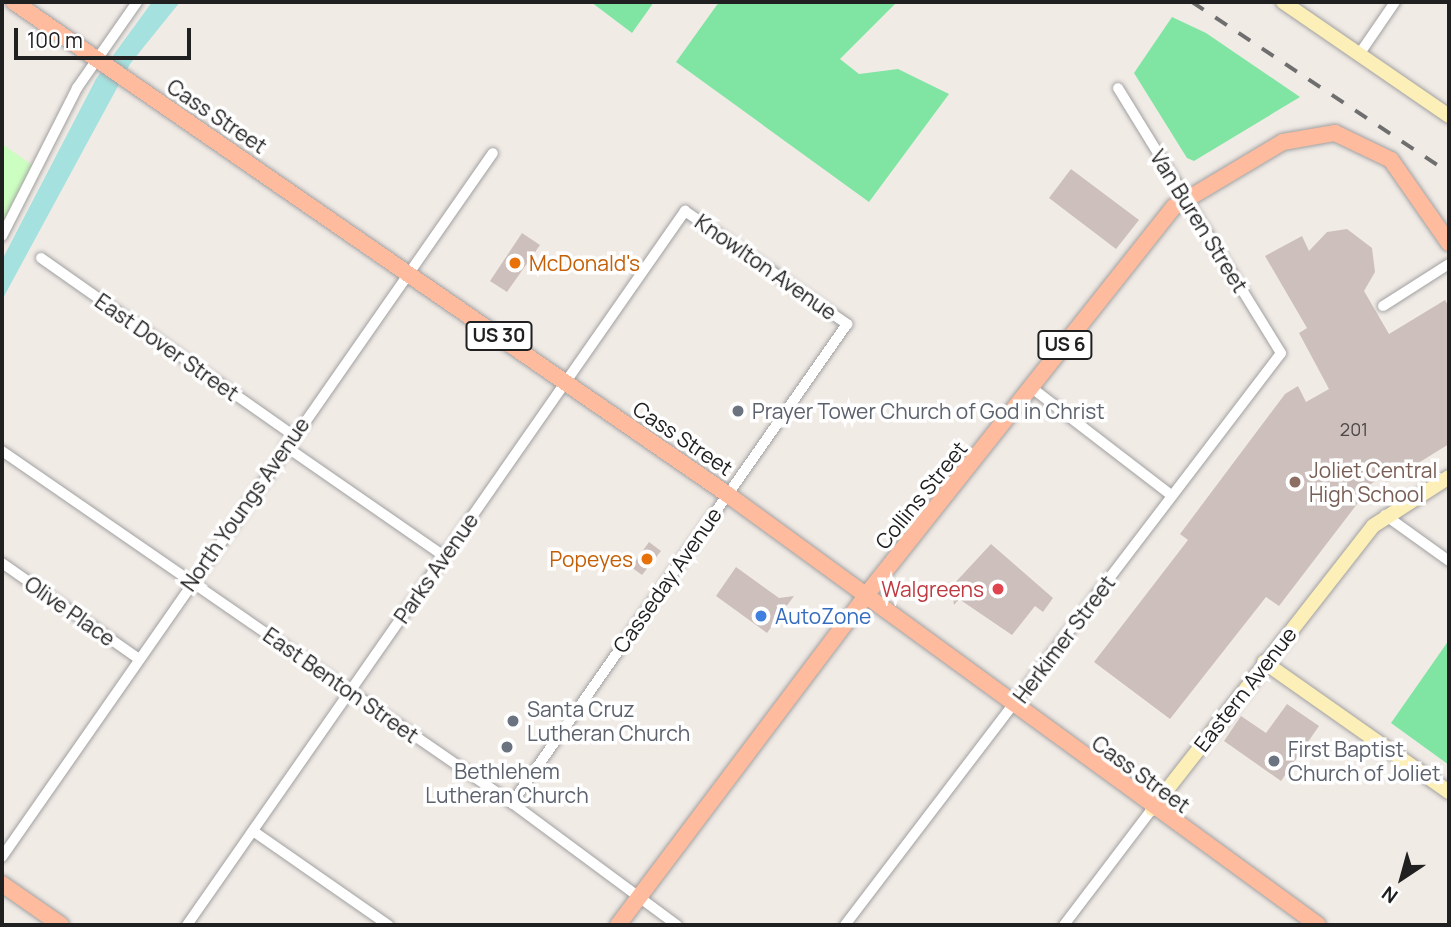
<!DOCTYPE html>
<html>
<head>
<meta charset="utf-8">
<style>
	body { margin:0 }
	#map { position:relative; width:1451px; height:927px; overflow:hidden; background:#f1ebe6; font-family:Manrope,sans-serif }
	div>[style] { position:absolute }
	[style*='--x'] { left:calc(var(--x)*1px); top:calc(var(--y)*1px); width:calc(var(--w)*1px); rotate:calc(var(--a)*1deg) }
	.park>* { inset:0; background:#ccfdc1 }
	.pitch>* { inset:0; background:#80e5a3 }
	.water>* { inset:0; background:#a4e1df }
	.building>* { inset:0; background:#cdbfbc }
	.roads { filter:drop-shadow(0 0 2px #a1a1a1) drop-shadow(0 0 2px #a1a1a1) }
	.street>* { height:10px; margin:-5px; padding:0 5px; transform-origin:5px; border-radius:5px; background:#fff }
	.secondary>* { height:14px; margin:-7px; padding:0 7px; transform-origin:7px; border-radius:7px; background:#fdefb8 }
	.primary>* { height:16px; margin:-8px; padding:0 8px; transform-origin:8px; border-radius:8px; background:#ffbb9d }
	.rail>* { height:3.5px; margin-top:-1.75px; transform-origin:0; background:repeating-linear-gradient(90deg,#6e6e6e 0 14px,transparent 0 28px) }
	.dots>* { width:19px; height:19px; translate:-50% -50%; box-sizing:border-box; border:4px solid #fff; border-radius:50% }
	span { translate:-50% -50%; white-space:nowrap; text-align:center; line-height:1.15; -webkit-text-stroke:7px #fff; paint-order:stroke }
	.number-label { font-size:18px; color:#4b4847 }
	.number-label span { -webkit-text-stroke-width:0 }
	.shield-label span { padding:2px 5px; background:#fff; border:2px solid; border-radius:5px; -webkit-text-stroke-width:0 }
	.shield-label { font-size:19px; color:#202020; font-weight:700 }
	.street-label { font-size:21px; color:#202020 }
	.food-label { font-size:21px; color:#c56008 }
	.left { translate:0 -50%; text-align:left }
	.right { translate:-100% -50%; text-align:right }
	.worship-label { font-size:21px; color:#5b616d }
	.education-label { font-size:21px; color:#785e54 }
	.health-label { font-size:21px; color:#be3a42 }
	.shop-label { font-size:21px; color:#366cbe }
	.frame { position:absolute; inset:0; border:4px solid #202020; pointer-events:none }
	.north { position:absolute; left:1367px; top:843px; width:70px; height:70px; -webkit-text-stroke:5px #fff; paint-order:stroke; rotate:216deg; font-size:19px; font-weight:700; line-height:28px; text-align:center; color:#202020 }
	.north::after { content:''; display:block; margin:auto; width:24px; height:32px; background:#202020; clip-path:polygon(50% 0,100% 100%,50% 72%,0 100%) }
	.scale { position:absolute; left:14px; top:28px; width:177px; height:32px; box-sizing:border-box; border:4px solid #202020; border-top:0; padding-left:9px; font-size:21px; line-height:24px; white-space:nowrap; color:#202020; -webkit-text-stroke:5px #fff; paint-order:stroke }
</style>
</head>
<body>
<div id="map">
	<div class="park">
		<i style="clip-path:polygon(2px 144px,35px 167px,2px 228px)"></i>
	</div>
	<div class="pitch">
		<i style="clip-path:polygon(591px 2px,654px 2px,632px 33px)"></i>
		<i style="clip-path:polygon(719px 2px,897px 2px,840px 59px,859px 74px,898px 69px,949px 94px,869px 202px,676px 62px)"></i>
		<i style="clip-path:polygon(1172px 17px,1206px 33px,1300px 97px,1194px 161px,1187px 158px,1134px 73px)"></i>
		<i style="clip-path:polygon(1449px 640px,1449px 765px,1391px 723px)"></i>
	</div>
	<div class="water">
		<i style="clip-path:polygon(152px 2px,180px 2px,130px 64px,2px 300px,2px 260px,96px 79px)"></i>
	</div>
	<div class="building">
		<i style="clip-path:polygon(1071px 169px,1139px 220px,1116px 249px,1049px 198px)"></i>
		<i style="clip-path:polygon(1347px 229px,1372px 248px,1375px 272px,1364px 291px,1389px 334px,1445px 300px,1449px 307px,1449px 444px,1386px 483px,1382px 477px,1361px 490px,1364px 495px,1279px 606px,1266px 597px,1170px 719px,1094px 662px,1188px 540px,1180px 534px,1285px 394px,1298px 386px,1306px 402px,1329px 389px,1299px 333px,1307px 328px,1265px 256px,1302px 236px,1309px 251px,1327px 232px)"></i>
		<i style="clip-path:polygon(522px 233px,540px 245px,507px 292px,490px 281px)"></i>
		<i style="clip-path:polygon(649px 542px,661px 551px,642px 575px,631px 567px)"></i>
		<i style="clip-path:polygon(991px 544px,1053px 598px,1043px 612px,1035px 606px,1012px 635px,959px 599px,954px 605px,951px 587px)"></i>
		<i style="clip-path:polygon(736px 567px,779px 598px,794px 596px,767px 633px,716px 596px)"></i>
		<i style="clip-path:polygon(1287px 704px,1319px 726px,1281px 781px,1224px 741px,1241px 716px,1266px 733px)"></i>
	</div>
	<div class="roads">
		<div class="street">
			<i style="--x:1360;--y:53;--w:62;--a:-55.5"></i>
			<i style="--x:2;--y:236;--w:166;--a:-63.1"></i>
			<i style="--x:77;--y:88;--w:105;--a:-55.1"></i>
			<i style="--x:41;--y:258;--w:308;--a:35.1"></i>
			<i style="--x:1383;--y:306;--w:78;--a:-32.5"></i>
			<i style="--x:1032;--y:388;--w:175;--a:37.6"></i>
			<i style="--x:285;--y:446;--w:193;--a:34.7"></i>
			<i style="--x:2;--y:451;--w:620;--a:34.61"></i>
			<i style="--x:512;--y:803;--w:205;--a:36.5"></i>
			<i style="--x:1385;--y:515;--w:79;--a:35.7"></i>
			<i style="--x:2;--y:563;--w:167;--a:35"></i>
			<i style="--x:253;--y:831;--w:165;--a:34.8"></i>
			<i style="--x:2;--y:857;--w:858;--a:-55.11"></i>
			<i style="--x:187;--y:925;--w:871;--a:-55.11"></i>
			<i style="--x:685;--y:211;--w:198;--a:34.9"></i>
			<i style="--x:847;--y:324;--w:585;--a:124.97"></i>
			<i style="--x:845;--y:925;--w:719;--a:-52.68"></i>
			<i style="--x:1281;--y:353;--w:311;--a:-121.6"></i>
			<i style="--x:1064;--y:925;--w:146;--a:-52.8"></i>
		</div>
		<div class="secondary">
			<i style="--x:1283;--y:2;--w:201;--a:34.5"></i>
			<i style="--x:1264;--y:662;--w:226;--a:35.1"></i>
			<i style="--x:1152;--y:809;--w:359;--a:-52"></i>
			<i style="--x:1373;--y:526;--w:90;--a:-32.8"></i>
		</div>
		<div class="primary">
			<i style="--x:14;--y:2;--w:866;--a:34.61"></i>
			<i style="--x:727;--y:494;--w:731;--a:36.1"></i>
			<i style="--x:2;--y:884;--w:72;--a:34.8"></i>
			<i style="--x:618;--y:925;--w:414;--a:-53"></i>
			<i style="--x:867;--y:594;--w:494;--a:-51.6"></i>
			<i style="--x:1174;--y:207;--w:127;--a:-30.8"></i>
			<i style="--x:1283;--y:142;--w:53;--a:-9.8"></i>
			<i style="--x:1335;--y:133;--w:62;--a:25.7"></i>
			<i style="--x:1391;--y:160;--w:101;--a:55.1"></i>
		</div>
	</div>
	<div class="rail">
		<i style="--x:1192;--y:2;--w:309;--a:33.6"></i>
	</div>
	<div class="dots">
		<i style="left:515px;top:263px;background:#e8710a"></i>
		<i style="left:738px;top:411px;background:#6b7280"></i>
		<i style="left:1295px;top:482px;background:#8d6e63"></i>
		<i style="left:647px;top:559px;background:#e8710a"></i>
		<i style="left:998px;top:589px;background:#e0444e"></i>
		<i style="left:761px;top:616px;background:#3f7fe0"></i>
		<i style="left:513px;top:721px;background:#6b7280"></i>
		<i style="left:507px;top:747px;background:#6b7280"></i>
		<i style="left:1274px;top:761px;background:#6b7280"></i>
	</div>
	<div class="number-label">
		<span style="left:1354px;top:429px">201</span>
	</div>
	<div class="shield-label">
		<span style="left:499px;top:336px">US 30</span>
		<span style="left:1065px;top:345px">US 6</span>
	</div>
	<div class="street-label">
		<span style="left:217px;top:116px;rotate:34deg">Cass Street</span>
		<span style="left:1199px;top:221px;rotate:58deg">Van Buren Street</span>
		<span style="left:766px;top:267px;rotate:35deg">Knowlton Avenue</span>
		<span style="left:167px;top:347px;rotate:35deg">East Dover Street</span>
		<span style="left:683px;top:438px;rotate:34deg">Cass Street</span>
		<span style="left:921px;top:495px;rotate:-51deg">Collins Street</span>
		<span style="left:245px;top:504px;rotate:-55deg">North Youngs Avenue</span>
		<span style="left:436px;top:568px;rotate:-55deg">Parks Avenue</span>
		<span style="left:667px;top:580px;rotate:-55deg">Casseday Avenue</span>
		<span style="left:70px;top:611px;rotate:35deg">Olive Place</span>
		<span style="left:1064px;top:639px;rotate:-53deg">Herkimer Street</span>
		<span style="left:341px;top:685px;rotate:35deg">East Benton Street</span>
		<span style="left:1245px;top:689px;rotate:-52deg">Eastern Avenue</span>
		<span style="left:1141px;top:774px;rotate:36deg">Cass Street</span>
	</div>
	<div class="food-label">
		<span class="left" style="left:529px;top:263px">McDonald's</span>
		<span class="right" style="left:633px;top:559px">Popeyes</span>
	</div>
	<div class="worship-label">
		<span class="left" style="left:752px;top:411px">Prayer Tower Church of God in Christ</span>
		<span class="left" style="left:527px;top:721px">Santa Cruz<br>Lutheran Church</span>
		<span class="left" style="left:1288px;top:761px">First Baptist<br>Church of Joliet</span>
		<span style="left:507px;top:783px">Bethlehem<br>Lutheran Church</span>
	</div>
	<div class="education-label">
		<span class="left" style="left:1309px;top:482px">Joliet Central<br>High School</span>
	</div>
	<div class="health-label">
		<span class="right" style="left:984px;top:589px">Walgreens</span>
	</div>
	<div class="shop-label">
		<span class="left" style="left:775px;top:616px">AutoZone</span>
	</div>
	<div class="frame"></div>
	<div class="north">N</div>
	<div class="scale">100 m</div>
</div>
</body>
</html>
